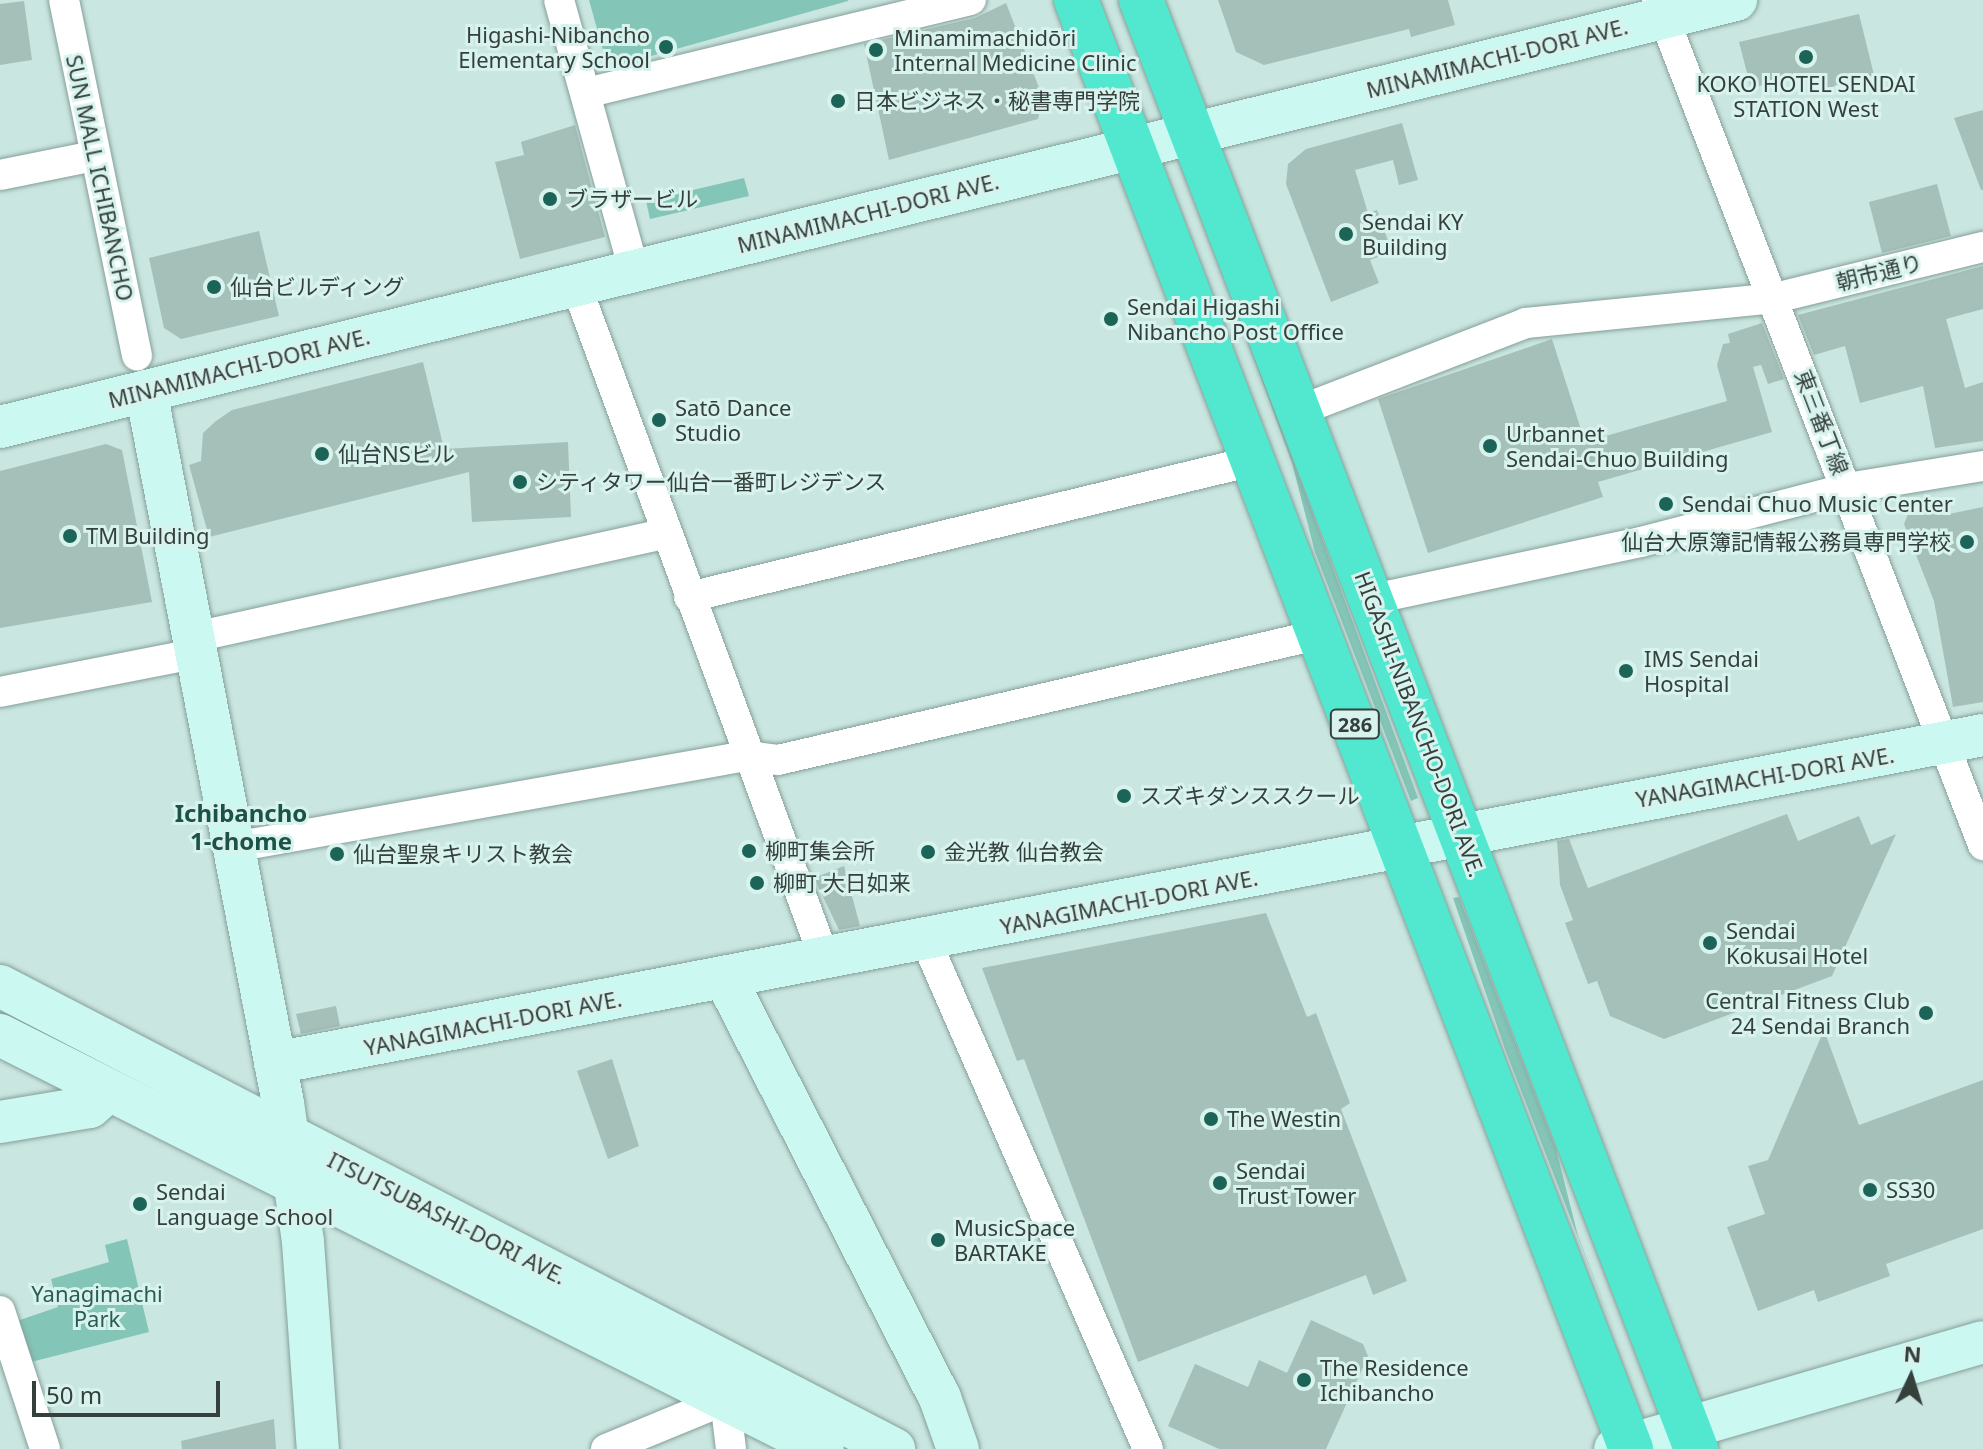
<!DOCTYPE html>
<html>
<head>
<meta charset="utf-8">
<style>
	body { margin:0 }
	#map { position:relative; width:1983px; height:1449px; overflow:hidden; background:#cae6e0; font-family:"Noto Sans","Noto Sans JP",sans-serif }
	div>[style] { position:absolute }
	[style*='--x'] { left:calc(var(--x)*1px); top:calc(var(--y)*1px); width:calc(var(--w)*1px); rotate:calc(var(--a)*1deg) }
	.green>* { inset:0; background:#83c5b7 }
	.building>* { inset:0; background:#a5c0b9 }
	.roads { filter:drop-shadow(0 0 2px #859f99) drop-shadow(0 0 2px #859f99) }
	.street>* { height:30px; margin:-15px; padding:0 15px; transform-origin:15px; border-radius:15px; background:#fff }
	.secondary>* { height:42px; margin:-21px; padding:0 21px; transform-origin:21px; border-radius:21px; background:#cbf8f1 }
	.highway>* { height:44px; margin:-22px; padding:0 22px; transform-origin:22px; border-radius:22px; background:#52e8cf }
	.dots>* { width:22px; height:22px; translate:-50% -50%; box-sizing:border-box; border:4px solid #d8f3ed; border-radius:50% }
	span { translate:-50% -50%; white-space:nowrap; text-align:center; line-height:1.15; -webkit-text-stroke:6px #d8f3ed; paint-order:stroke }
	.shield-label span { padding:2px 6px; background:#d8f3ed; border:2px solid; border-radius:6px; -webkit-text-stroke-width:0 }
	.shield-label { font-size:20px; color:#35403d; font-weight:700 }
	.poi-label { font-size:22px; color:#35403d }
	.right { translate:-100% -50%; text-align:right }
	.left { translate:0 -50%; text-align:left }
	.street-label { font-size:22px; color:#35403d }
	.park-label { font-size:22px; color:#2b5c53 }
	.neighbourhood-label { font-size:24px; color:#1b5349; font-weight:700 }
	.north { position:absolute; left:1871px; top:1337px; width:80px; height:80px; -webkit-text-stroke:6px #d8f3ed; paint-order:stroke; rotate:4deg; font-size:22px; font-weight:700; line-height:32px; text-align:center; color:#35403d }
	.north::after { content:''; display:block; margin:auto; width:28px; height:36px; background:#35403d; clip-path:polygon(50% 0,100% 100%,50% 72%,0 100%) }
	.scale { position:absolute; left:32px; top:1381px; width:188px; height:36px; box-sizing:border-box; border:4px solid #35403d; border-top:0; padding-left:10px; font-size:24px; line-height:28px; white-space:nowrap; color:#35403d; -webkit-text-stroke:6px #d8f3ed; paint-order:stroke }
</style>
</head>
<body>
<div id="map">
	<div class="green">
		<i style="clip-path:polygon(589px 0,848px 0,848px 1px,608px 68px)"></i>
		<i style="clip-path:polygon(744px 178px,749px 196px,650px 219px,646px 201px)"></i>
		<i style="clip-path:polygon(1204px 220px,1418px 798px,1411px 801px,1315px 552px,1292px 463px)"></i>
		<i style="clip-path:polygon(1459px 897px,1556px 1149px,1578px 1236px,1621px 1348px,1505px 1049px,1453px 898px)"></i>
		<i style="clip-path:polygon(127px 1239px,149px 1332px,31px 1362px,17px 1321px,58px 1307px,51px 1279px,109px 1262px,105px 1245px)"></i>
	</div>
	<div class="building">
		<i style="clip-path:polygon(1218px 0,1448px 0,1455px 25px,1411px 37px,1409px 29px,1264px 65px,1236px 52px)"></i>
		<i style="clip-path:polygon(24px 1px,32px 60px,0 65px,0 4px)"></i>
		<i style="clip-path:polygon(1006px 3px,1043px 98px,1038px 119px,889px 160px,864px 44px,975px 18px)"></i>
		<i style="clip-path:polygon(1859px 14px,1874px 75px,1814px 92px,1810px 73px,1751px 88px,1739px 42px)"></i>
		<i style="clip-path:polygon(1983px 110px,1983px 190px,1981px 190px,1954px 118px)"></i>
		<i style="clip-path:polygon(1402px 123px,1418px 180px,1399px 185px,1393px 160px,1355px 170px,1368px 213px,1377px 210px,1392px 252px,1370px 260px,1379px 283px,1331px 302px,1286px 184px,1288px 164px,1306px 149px)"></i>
		<i style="clip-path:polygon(575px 125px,605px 237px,520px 259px,495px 162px,524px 155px,521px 142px)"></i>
		<i style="clip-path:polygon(1937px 184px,1951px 236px,1882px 253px,1869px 202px)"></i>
		<i style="clip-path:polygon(259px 231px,279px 316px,181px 339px,164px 328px,149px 258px)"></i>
		<i style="clip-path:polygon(1983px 266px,1983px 309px,1946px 319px,1965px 388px,1983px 382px,1983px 441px,1935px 448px,1923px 386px,1860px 403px,1845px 346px,1814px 355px,1798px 315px)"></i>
		<i style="clip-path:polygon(1762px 323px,1784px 379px,1768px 384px,1761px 365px,1753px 367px,1772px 432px,1598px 482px,1603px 497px,1428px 553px,1378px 399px,1552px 339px,1585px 442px,1727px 401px,1717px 365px,1723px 344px,1730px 343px,1728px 334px)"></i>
		<i style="clip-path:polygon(423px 362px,444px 449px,568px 442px,571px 517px,472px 522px,469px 472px,209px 537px,189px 465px,201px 461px,203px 433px,216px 421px,232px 410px)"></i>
		<i style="clip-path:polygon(106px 444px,122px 450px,152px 602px,0 628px,0 471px)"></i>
		<i style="clip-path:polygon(1943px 507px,1944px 515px,1983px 507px,1983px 702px,1953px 707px,1934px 601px,1904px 524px,1908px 514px)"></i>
		<i style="clip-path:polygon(1787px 814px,1798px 841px,1859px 816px,1871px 845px,1896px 834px,1832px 976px,1664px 1039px,1610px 1016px,1597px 981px,1588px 984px,1565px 923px,1573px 920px,1560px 885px,1557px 841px,1569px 839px,1588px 888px)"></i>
		<i style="clip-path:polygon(844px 866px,860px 926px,839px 930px,814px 878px)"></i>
		<i style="clip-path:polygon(1266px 913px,1307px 1017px,1316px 1013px,1350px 1103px,1341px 1109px,1407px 1281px,1373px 1295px,1366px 1275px,1138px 1362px,1024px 1059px,1017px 1061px,982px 968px)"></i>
		<i style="clip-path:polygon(336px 1006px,340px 1026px,301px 1034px,296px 1014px)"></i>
		<i style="clip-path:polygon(1824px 1030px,1859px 1125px,1983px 1080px,1983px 1229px,1886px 1264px,1890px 1276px,1818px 1302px,1814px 1290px,1758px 1311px,1727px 1227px,1765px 1214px,1748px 1166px,1768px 1160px)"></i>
		<i style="clip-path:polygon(612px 1059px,639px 1146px,608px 1159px,577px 1071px)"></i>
		<i style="clip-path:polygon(1311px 1320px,1363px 1344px,1368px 1356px,1326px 1449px,1219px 1449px,1168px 1426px,1195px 1364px,1248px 1387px,1259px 1360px,1287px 1373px)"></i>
		<i style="clip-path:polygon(274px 1419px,276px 1449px,182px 1449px,181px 1441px)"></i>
	</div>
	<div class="roads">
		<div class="street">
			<i style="--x:64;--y:0;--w:363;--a:78.4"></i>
			<i style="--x:559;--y:0;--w:280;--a:74.5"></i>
			<i style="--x:1657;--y:0;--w:906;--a:68.9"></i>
			<i style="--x:586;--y:93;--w:396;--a:-13.6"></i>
			<i style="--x:0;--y:175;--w:96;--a:-11.4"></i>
			<i style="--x:576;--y:285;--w:719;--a:69.75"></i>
			<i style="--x:1298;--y:411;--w:244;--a:-21.1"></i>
			<i style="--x:1526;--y:323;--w:250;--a:-5.7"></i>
			<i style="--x:1775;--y:298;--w:214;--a:-13.8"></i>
			<i style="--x:689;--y:597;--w:584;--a:-13.56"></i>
			<i style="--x:1373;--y:599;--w:274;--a:-12"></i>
			<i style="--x:1641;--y:542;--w:214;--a:-14.6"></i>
			<i style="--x:1848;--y:488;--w:137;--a:-9.3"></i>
			<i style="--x:195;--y:637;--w:481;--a:-12.4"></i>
			<i style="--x:0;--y:692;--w:202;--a:-11.1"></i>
			<i style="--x:234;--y:847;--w:520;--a:-10.08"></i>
			<i style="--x:746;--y:756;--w:32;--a:7"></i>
			<i style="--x:778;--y:760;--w:557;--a:-13.06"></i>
			<i style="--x:926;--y:941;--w:554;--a:66.39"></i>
			<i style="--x:0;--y:1311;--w:145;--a:71.9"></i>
			<i style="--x:606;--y:1449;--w:129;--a:-22.4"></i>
			<i style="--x:725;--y:1400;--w:49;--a:83"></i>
		</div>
		<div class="secondary">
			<i style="--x:146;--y:391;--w:725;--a:79.11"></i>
			<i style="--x:283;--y:1103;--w:140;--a:81.8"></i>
			<i style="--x:303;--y:1242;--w:208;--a:85.9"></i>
			<i style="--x:0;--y:427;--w:1788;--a:-13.82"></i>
			<i style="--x:725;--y:978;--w:472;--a:62.9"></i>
			<i style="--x:940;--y:1398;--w:54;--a:70.6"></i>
			<i style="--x:0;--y:986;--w:1007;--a:27.38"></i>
			<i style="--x:0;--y:1035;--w:921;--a:26.7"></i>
			<i style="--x:275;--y:1063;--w:1739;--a:-10.87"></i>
			<i style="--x:0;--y:1122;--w:91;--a:-9.5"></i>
			<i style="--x:90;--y:1107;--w:25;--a:-42"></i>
			<i style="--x:1615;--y:1449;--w:383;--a:-16.2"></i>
		</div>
		<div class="highway">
			<i style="--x:1076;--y:0;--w:1552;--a:69.04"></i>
			<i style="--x:1141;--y:0;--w:1552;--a:69.04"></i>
		</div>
	</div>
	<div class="dots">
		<i style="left:666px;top:47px;background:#1c6458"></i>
		<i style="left:876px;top:50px;background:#1c6458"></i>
		<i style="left:1806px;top:57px;background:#1c6458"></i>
		<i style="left:838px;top:101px;background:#1c6458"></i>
		<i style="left:550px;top:199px;background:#1c6458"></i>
		<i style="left:1346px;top:234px;background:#1c6458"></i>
		<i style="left:214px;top:287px;background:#1c6458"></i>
		<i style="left:1111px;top:319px;background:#1c6458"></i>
		<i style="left:659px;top:420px;background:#1c6458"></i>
		<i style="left:1490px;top:446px;background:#1c6458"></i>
		<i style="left:322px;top:454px;background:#1c6458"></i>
		<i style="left:520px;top:482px;background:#1c6458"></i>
		<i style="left:1666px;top:504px;background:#1c6458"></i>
		<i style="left:70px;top:536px;background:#1c6458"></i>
		<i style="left:1967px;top:542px;background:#1c6458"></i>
		<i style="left:1626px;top:671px;background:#1c6458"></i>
		<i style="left:1124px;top:796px;background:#1c6458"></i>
		<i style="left:749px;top:851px;background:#1c6458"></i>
		<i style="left:928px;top:852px;background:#1c6458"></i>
		<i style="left:337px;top:854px;background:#1c6458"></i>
		<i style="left:757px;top:883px;background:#1c6458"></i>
		<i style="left:1710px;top:943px;background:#1c6458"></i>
		<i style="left:1926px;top:1013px;background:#1c6458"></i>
		<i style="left:1211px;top:1119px;background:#1c6458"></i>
		<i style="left:1220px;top:1183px;background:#1c6458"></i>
		<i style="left:1870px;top:1190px;background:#1c6458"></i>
		<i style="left:140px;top:1204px;background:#1c6458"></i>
		<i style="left:938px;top:1240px;background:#1c6458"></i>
		<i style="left:1304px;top:1380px;background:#1c6458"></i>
	</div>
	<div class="shield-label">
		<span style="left:1355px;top:724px">286</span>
	</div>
	<div class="poi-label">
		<span class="right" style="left:650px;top:47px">Higashi-Nibancho<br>Elementary School</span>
		<span class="left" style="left:894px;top:50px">Minamimachidōri<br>Internal Medicine Clinic</span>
		<span style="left:1806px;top:96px">KOKO HOTEL SENDAI<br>STATION West</span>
		<span class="left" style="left:854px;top:101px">日本ビジネス・秘書専門学院</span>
		<span class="left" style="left:566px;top:199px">ブラザービル</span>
		<span class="left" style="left:1362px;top:234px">Sendai KY<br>Building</span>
		<span class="left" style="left:230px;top:287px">仙台ビルディング</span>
		<span class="left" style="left:1127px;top:319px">Sendai Higashi<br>Nibancho Post Office</span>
		<span class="left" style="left:675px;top:420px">Satō Dance<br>Studio</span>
		<span class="left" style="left:1506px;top:446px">Urbannet<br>Sendai-Chuo Building</span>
		<span class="left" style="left:338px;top:454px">仙台NSビル</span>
		<span class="left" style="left:536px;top:482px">シティタワー仙台一番町レジデンス</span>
		<span class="left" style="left:1682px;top:504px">Sendai Chuo Music Center</span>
		<span class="left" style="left:86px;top:536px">TM Building</span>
		<span class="right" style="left:1951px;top:542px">仙台大原簿記情報公務員専門学校</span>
		<span class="left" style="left:1644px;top:671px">IMS Sendai<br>Hospital</span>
		<span class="left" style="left:1140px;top:796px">スズキダンススクール</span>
		<span class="left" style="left:765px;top:851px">柳町集会所</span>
		<span class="left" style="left:944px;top:852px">金光教 仙台教会</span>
		<span class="left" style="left:353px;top:854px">仙台聖泉キリスト教会</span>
		<span class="left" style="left:773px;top:883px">柳町 大日如来</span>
		<span class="left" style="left:1726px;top:943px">Sendai<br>Kokusai Hotel</span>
		<span class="right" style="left:1910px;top:1013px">Central Fitness Club<br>24 Sendai Branch</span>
		<span class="left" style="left:1227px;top:1119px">The Westin</span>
		<span class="left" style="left:1236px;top:1183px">Sendai<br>Trust Tower</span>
		<span class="left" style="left:1886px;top:1190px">SS30</span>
		<span class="left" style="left:156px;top:1204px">Sendai<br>Language School</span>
		<span class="left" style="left:954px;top:1240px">MusicSpace<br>BARTAKE</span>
		<span class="left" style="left:1320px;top:1380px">The Residence<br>Ichibancho</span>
	</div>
	<div class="street-label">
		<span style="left:1497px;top:58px;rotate:-14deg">MINAMIMACHI-DORI AVE.</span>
		<span style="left:100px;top:178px;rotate:78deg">SUN MALL ICHIBANCHO</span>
		<span style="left:868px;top:213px;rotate:-14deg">MINAMIMACHI-DORI AVE.</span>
		<span style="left:1879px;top:272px;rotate:-14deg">朝市通り</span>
		<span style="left:239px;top:368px;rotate:-14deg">MINAMIMACHI-DORI AVE.</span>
		<span style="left:1822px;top:422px;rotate:69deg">東三番丁線</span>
		<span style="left:1420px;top:724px;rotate:69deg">HIGASHI-NIBANCHO-DORI AVE.</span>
		<span style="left:1765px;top:777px;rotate:-10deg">YANAGIMACHI-DORI AVE.</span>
		<span style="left:1129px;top:902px;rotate:-11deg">YANAGIMACHI-DORI AVE.</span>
		<span style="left:493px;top:1023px;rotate:-11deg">YANAGIMACHI-DORI AVE.</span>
		<span style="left:447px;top:1218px;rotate:27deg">ITSUTSUBASHI-DORI AVE.</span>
	</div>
	<div class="park-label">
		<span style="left:97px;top:1306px">Yanagimachi<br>Park</span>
	</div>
	<div class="neighbourhood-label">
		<span style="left:241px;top:827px">Ichibancho<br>1-chome</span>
	</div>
	<div class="north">N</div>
	<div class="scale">50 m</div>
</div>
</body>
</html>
